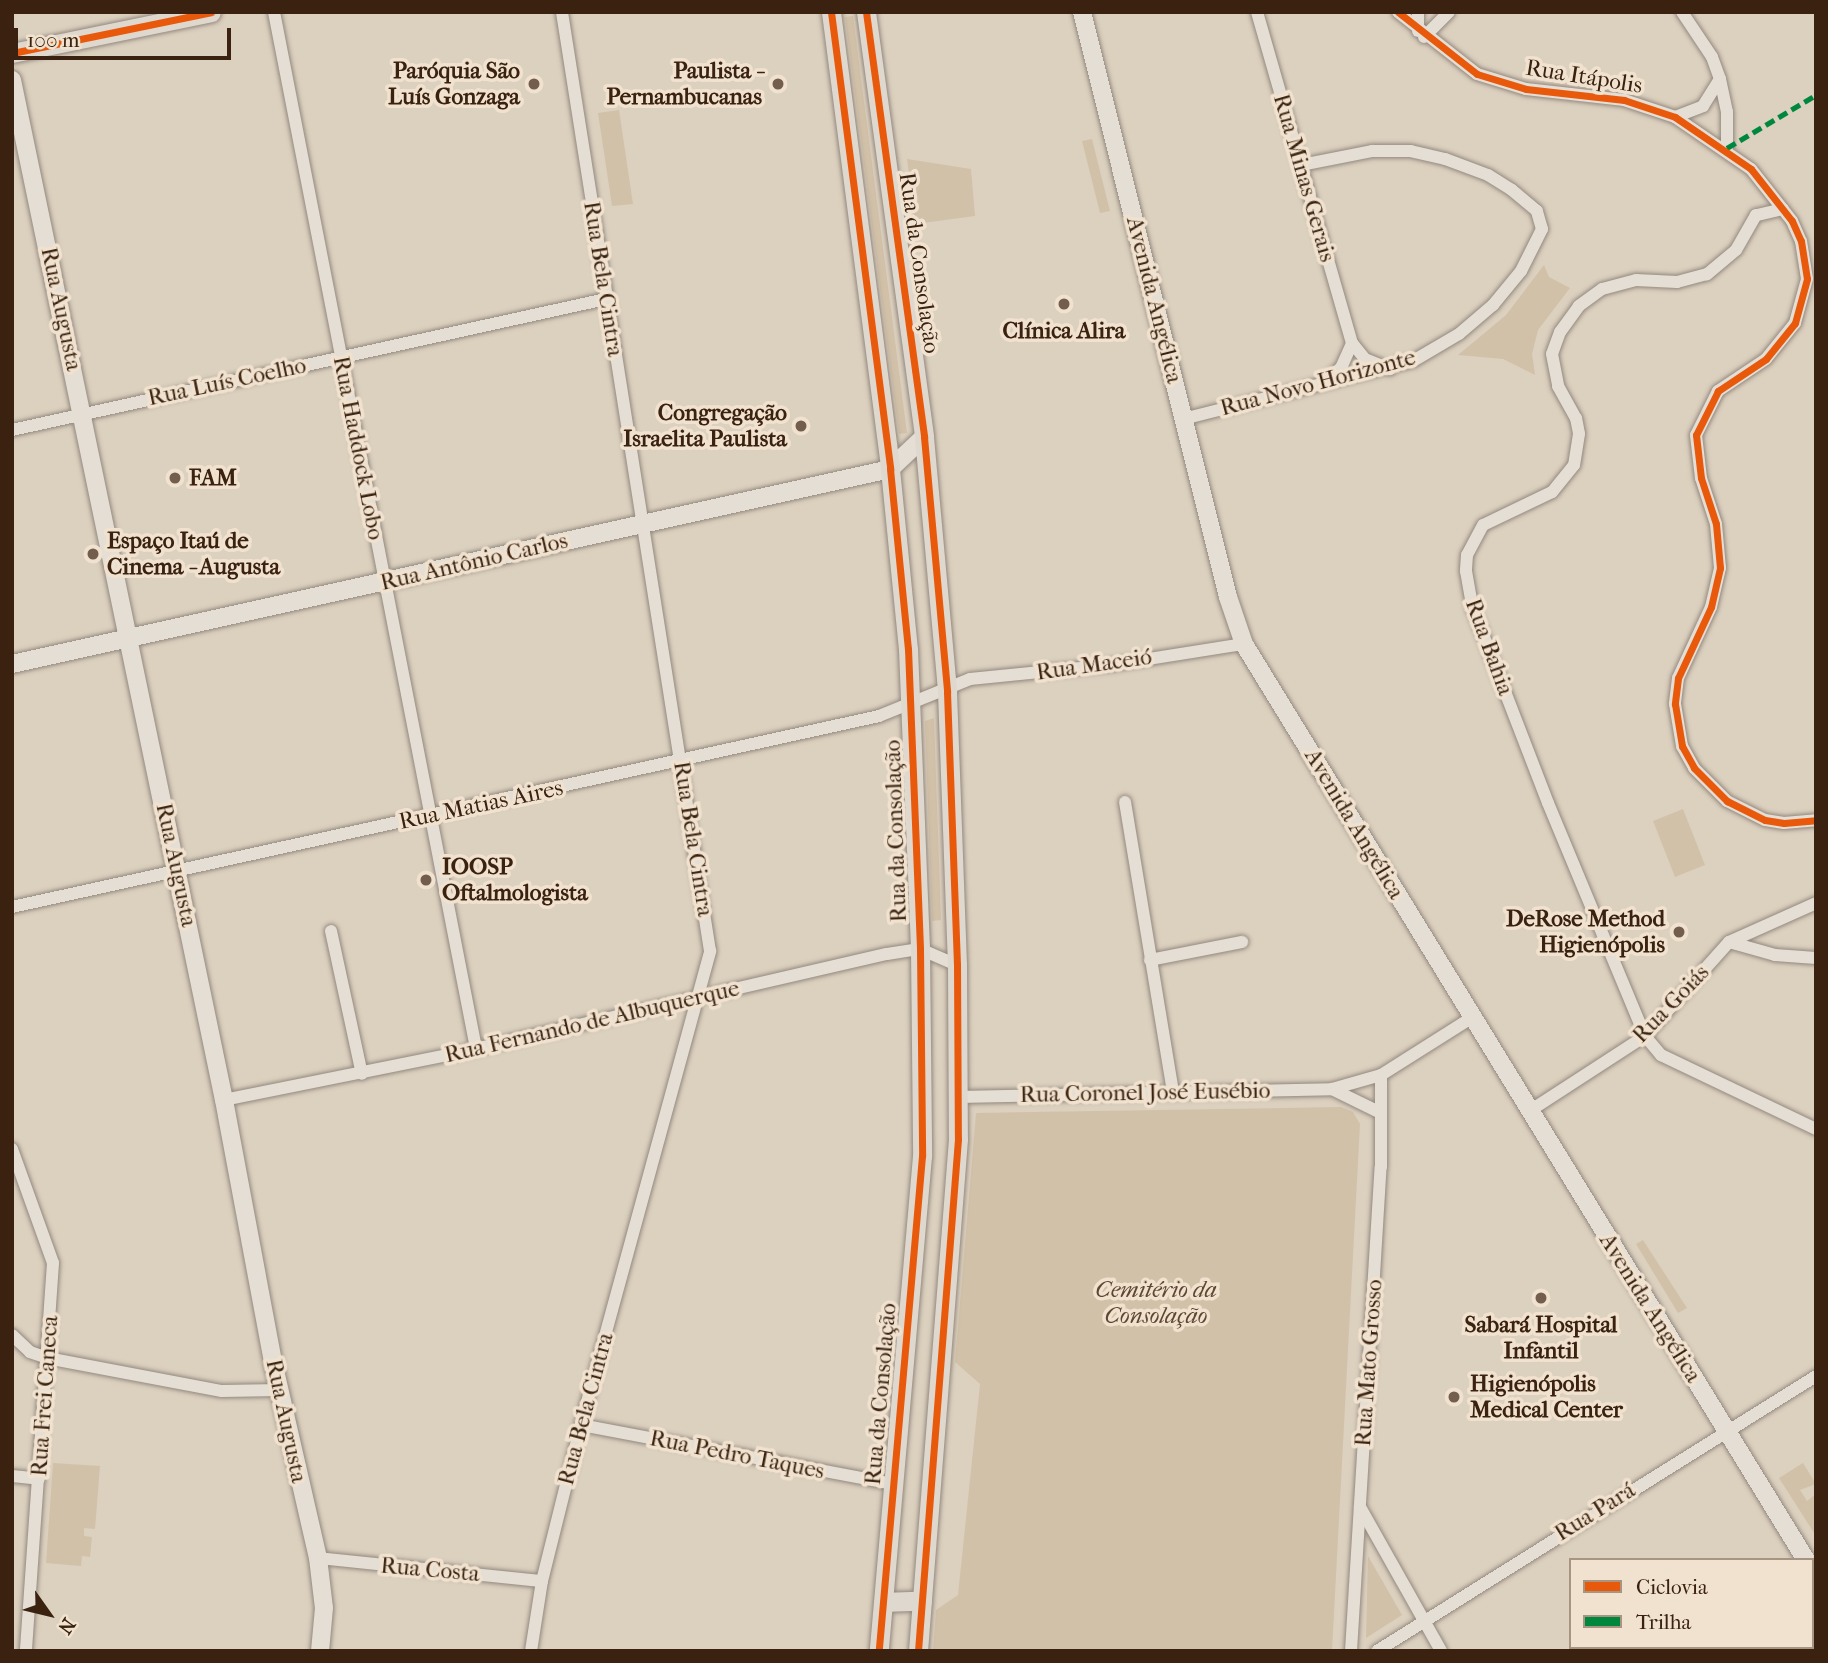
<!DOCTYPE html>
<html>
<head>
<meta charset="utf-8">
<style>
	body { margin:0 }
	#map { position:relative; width:1828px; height:1663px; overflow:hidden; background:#dcd0bf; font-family:"IM FELL French Canon",serif }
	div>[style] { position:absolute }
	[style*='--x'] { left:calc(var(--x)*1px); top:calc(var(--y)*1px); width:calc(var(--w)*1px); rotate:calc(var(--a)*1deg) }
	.green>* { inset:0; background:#d2c1a9 }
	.roads { filter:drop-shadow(0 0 2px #93897e) drop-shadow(0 0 2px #93897e) }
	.street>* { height:12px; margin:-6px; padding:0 6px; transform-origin:6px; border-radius:6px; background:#e4ded5 }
	.secondary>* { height:18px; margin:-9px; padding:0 9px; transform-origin:9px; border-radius:9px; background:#e4ded5 }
	.primary>* { height:19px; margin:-9.5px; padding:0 9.5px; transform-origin:9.5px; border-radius:9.5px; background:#dfd8ce }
	.quiet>* { height:5px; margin-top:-2.5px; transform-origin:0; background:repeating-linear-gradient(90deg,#00873e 0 10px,transparent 0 15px) }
	.cycleway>* { height:7px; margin:-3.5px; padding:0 3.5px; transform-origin:3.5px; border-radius:3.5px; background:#e8590c }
	.dots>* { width:19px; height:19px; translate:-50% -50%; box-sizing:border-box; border:4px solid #f0e2ce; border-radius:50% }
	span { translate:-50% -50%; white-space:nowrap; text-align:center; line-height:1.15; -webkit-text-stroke:7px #f0e2ce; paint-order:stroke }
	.poi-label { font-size:23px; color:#3a2110; font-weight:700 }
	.right { translate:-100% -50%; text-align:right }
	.left { translate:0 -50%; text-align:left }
	.street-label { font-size:23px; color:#3a2110 }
	.park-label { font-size:23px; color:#5e4632; font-style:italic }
	.frame { position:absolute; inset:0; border:14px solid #3a2110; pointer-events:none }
	.legend { position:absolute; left:1569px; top:1558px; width:245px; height:91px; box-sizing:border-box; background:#f0e2ce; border:2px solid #a79582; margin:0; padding:9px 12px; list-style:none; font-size:21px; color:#3a2110 }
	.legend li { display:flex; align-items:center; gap:14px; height:35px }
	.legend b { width:35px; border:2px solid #a79582 }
	.north { position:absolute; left:14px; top:1579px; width:70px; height:70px; -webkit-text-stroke:5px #f0e2ce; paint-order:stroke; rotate:124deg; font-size:19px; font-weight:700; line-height:28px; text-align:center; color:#3a2110 }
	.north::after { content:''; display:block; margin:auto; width:24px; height:32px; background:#3a2110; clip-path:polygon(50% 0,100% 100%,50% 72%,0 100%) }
	.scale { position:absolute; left:14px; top:28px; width:217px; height:32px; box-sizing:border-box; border:4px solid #3a2110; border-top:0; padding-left:9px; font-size:21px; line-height:24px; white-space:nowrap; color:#3a2110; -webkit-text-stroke:5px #f0e2ce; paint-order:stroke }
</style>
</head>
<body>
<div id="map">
	<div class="green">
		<i style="clip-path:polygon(853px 16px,907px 433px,899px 434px,845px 17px)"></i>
		<i style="clip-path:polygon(619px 110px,633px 204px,612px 206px,598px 113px)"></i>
		<i style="clip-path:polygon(1092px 139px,1110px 211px,1100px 213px,1082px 141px)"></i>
		<i style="clip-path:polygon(907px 159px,971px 169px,975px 216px,915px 224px)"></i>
		<i style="clip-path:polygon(1544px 265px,1549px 277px,1570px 288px,1538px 330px,1532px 354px,1535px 375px,1503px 359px,1458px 355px,1506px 315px)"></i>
		<i style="clip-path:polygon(934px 718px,941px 920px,932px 921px,925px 721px)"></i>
		<i style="clip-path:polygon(1683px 809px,1705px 865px,1675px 877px,1653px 821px)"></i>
		<i style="clip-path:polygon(1341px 1107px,1353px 1112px,1360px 1124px,1332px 1651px,933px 1651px,936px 1610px,958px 1595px,980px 1384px,955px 1362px,976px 1113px)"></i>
		<i style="clip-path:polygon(1643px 1240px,1687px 1308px,1678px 1313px,1636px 1244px)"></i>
		<i style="clip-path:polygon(53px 1463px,100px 1466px,95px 1529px,84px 1528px,84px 1536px,92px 1537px,90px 1557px,82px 1556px,81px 1566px,46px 1563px)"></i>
		<i style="clip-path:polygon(1803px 1463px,1816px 1484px,1800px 1490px,1807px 1501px,1816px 1494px,1816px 1536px,1779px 1478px)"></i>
		<i style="clip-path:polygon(1368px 1556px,1402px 1615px,1366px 1638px)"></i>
	</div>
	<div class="roads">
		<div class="street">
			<i style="--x:274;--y:12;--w:1056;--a:78.97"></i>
			<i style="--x:1257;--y:12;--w:344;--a:74"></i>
			<i style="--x:1352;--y:343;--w:21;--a:51"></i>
			<i style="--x:1365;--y:359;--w:27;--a:22"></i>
			<i style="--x:1398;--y:12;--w:100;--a:38.1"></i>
			<i style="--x:1477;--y:74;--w:51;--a:17"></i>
			<i style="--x:1526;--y:89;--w:99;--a:6.4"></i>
			<i style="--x:1624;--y:100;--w:54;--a:18.4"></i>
			<i style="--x:1675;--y:117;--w:92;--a:34.4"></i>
			<i style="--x:1751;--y:169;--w:66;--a:51.7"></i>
			<i style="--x:1792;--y:221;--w:22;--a:66"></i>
			<i style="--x:1801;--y:241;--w:38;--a:81"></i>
			<i style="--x:1807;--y:279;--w:46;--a:105.3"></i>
			<i style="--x:1795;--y:323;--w:46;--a:128.9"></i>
			<i style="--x:1766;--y:359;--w:58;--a:146.3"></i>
			<i style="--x:1718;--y:391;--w:49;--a:116.6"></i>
			<i style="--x:1696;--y:435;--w:43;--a:83.4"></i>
			<i style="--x:1701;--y:478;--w:48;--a:71.9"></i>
			<i style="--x:1716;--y:524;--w:44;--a:84.8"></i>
			<i style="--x:1720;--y:568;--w:40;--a:103"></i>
			<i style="--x:1711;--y:607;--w:78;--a:114.9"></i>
			<i style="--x:1678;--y:678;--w:26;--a:97"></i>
			<i style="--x:1675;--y:704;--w:43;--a:80.5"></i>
			<i style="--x:1682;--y:746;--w:25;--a:61"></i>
			<i style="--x:1694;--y:768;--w:47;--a:45"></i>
			<i style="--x:1727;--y:801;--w:42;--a:26.6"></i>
			<i style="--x:1765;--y:820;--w:19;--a:9"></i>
			<i style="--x:1784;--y:823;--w:32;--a:-5"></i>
			<i style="--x:1418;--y:12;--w:19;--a:90"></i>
			<i style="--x:1682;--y:12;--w:54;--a:56.3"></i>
			<i style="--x:1712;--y:57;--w:23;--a:70"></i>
			<i style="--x:1720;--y:79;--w:34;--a:78"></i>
			<i style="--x:1727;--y:112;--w:36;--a:90"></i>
			<i style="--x:1424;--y:37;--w:35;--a:-45"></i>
			<i style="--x:1675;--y:117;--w:30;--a:-21"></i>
			<i style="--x:1703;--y:106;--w:32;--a:-58"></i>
			<i style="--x:1783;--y:209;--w:28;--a:167"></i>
			<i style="--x:1756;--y:215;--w:40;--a:119.7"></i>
			<i style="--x:1736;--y:250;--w:38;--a:140"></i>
			<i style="--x:1707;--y:274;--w:31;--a:165"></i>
			<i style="--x:1677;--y:282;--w:41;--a:-177.2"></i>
			<i style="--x:1636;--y:280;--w:35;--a:165"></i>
			<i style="--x:1602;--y:289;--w:29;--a:144"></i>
			<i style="--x:1579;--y:306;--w:32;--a:126"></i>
			<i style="--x:1560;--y:332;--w:23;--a:110"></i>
			<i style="--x:1552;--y:354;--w:33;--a:79"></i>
			<i style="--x:1558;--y:386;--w:37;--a:61"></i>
			<i style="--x:1576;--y:418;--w:16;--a:79"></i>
			<i style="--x:1579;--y:434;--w:31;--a:99"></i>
			<i style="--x:1574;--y:465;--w:35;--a:129"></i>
			<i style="--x:1552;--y:492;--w:76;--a:154.4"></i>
			<i style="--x:1483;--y:525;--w:34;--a:118"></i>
			<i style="--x:1467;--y:555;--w:16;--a:94"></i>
			<i style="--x:1466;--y:571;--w:36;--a:80"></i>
			<i style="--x:1472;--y:606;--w:211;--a:68.9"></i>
			<i style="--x:1548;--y:803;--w:252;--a:67.4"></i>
			<i style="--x:1645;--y:1036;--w:25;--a:50"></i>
			<i style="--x:1661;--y:1055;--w:172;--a:25.5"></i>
			<i style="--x:1323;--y:383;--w:23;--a:-40"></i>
			<i style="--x:1341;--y:368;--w:27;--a:-66"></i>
			<i style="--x:1183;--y:419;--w:237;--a:-14.2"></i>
			<i style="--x:1413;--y:361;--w:53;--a:-30.4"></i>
			<i style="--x:1459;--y:334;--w:45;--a:-40.5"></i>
			<i style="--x:1493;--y:305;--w:44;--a:-50.5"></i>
			<i style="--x:1521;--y:271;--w:47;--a:-63.4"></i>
			<i style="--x:1542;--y:229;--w:19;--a:-106"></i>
			<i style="--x:1537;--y:211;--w:33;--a:-140"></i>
			<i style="--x:1512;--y:190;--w:28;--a:-148"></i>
			<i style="--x:1488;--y:175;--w:46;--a:-159.6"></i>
			<i style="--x:1445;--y:159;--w:35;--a:-167"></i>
			<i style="--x:1411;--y:151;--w:39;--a:180"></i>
			<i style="--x:1372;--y:151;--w:72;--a:168.8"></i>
			<i style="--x:12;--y:430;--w:608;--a:-12.44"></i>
			<i style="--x:1125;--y:802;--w:293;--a:80.6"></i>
			<i style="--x:12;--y:907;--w:888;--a:-12.42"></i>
			<i style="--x:879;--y:716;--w:98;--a:-22.1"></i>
			<i style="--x:970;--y:679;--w:142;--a:-5.7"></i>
			<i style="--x:1111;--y:665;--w:135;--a:-9"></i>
			<i style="--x:331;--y:931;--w:146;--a:77.8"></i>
			<i style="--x:1729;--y:942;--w:48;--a:15.8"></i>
			<i style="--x:1775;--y:955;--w:41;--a:4.2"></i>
			<i style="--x:1150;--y:960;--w:94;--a:-11.1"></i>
			<i style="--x:959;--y:1097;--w:373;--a:-1.2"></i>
			<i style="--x:224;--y:1100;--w:234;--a:-11.4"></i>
			<i style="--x:453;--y:1054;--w:445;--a:-13"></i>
			<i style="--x:887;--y:954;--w:33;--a:-9"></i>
			<i style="--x:920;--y:949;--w:40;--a:23.4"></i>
			<i style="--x:1528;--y:1112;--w:140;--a:-33"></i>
			<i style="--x:1645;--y:1036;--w:126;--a:-48.2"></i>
			<i style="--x:1729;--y:942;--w:95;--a:-24.1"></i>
			<i style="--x:1381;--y:1113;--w:55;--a:-153.9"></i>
			<i style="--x:1332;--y:1089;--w:51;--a:-15.9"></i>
			<i style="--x:1381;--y:1075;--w:107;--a:-32.3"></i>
			<i style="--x:12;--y:1149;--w:121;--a:70.2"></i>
			<i style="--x:53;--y:1263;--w:389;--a:94"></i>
			<i style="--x:12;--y:1335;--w:25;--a:43"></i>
			<i style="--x:30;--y:1352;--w:18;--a:19"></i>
			<i style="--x:47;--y:1358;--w:178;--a:10.7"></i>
			<i style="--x:222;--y:1391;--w:58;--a:-1"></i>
			<i style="--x:581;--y:1425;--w:318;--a:10.7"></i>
			<i style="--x:12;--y:1476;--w:27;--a:6"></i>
			<i style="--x:1360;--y:1507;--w:165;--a:60.6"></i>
			<i style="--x:318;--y:1558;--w:225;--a:5.9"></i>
			<i style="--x:531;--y:1651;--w:71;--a:-81.1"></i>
			<i style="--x:542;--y:1581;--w:177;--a:-76"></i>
			<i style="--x:585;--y:1409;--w:475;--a:-74.7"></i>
			<i style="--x:710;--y:951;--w:951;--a:-98.96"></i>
			<i style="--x:1351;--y:1651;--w:485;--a:-86.5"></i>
			<i style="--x:1381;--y:1167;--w:92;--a:-90"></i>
			<i style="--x:1377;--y:1651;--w:518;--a:-32.06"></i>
		</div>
		<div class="secondary">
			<i style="--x:1082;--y:12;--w:603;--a:75.99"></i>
			<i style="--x:1228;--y:597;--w:50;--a:71.2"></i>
			<i style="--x:1244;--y:644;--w:1075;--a:58.47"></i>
			<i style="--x:12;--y:80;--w:1042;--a:78.26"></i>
			<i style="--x:224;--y:1100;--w:271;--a:79.4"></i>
			<i style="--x:274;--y:1366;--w:197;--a:77.1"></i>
			<i style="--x:318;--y:1558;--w:50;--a:83.2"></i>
			<i style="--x:324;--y:1608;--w:43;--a:95.3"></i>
			<i style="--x:12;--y:664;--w:899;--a:-12.52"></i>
			<i style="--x:890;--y:469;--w:47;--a:-43.3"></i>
			<i style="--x:1812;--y:1570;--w:7;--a:56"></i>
		</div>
		<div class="primary">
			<i style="--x:831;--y:12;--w:461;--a:82.6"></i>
			<i style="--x:890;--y:469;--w:181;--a:84.3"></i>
			<i style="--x:908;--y:649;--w:300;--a:87.7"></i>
			<i style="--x:920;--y:949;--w:207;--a:89.4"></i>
			<i style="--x:922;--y:1156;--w:497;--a:95"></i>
			<i style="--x:866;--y:12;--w:429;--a:82.2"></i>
			<i style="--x:924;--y:437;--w:256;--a:84.8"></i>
			<i style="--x:947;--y:692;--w:273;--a:87.9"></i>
			<i style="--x:957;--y:965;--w:174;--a:89.7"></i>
			<i style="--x:958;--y:1139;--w:514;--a:94.47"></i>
			<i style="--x:12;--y:53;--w:203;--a:-11.6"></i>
			<i style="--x:884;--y:1602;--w:38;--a:-2"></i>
		</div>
	</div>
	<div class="quiet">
		<i style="--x:1727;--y:148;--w:104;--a:-30.8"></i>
	</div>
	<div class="cycleway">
		<i style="--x:831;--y:12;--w:461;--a:82.6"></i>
		<i style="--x:890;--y:469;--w:181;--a:84.3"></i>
		<i style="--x:908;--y:649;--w:300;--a:87.7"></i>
		<i style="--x:920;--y:949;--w:207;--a:89.4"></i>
		<i style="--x:922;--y:1156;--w:497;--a:95"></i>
		<i style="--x:866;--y:12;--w:429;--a:82.2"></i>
		<i style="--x:924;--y:437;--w:256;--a:84.8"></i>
		<i style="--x:947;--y:692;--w:273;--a:87.9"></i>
		<i style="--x:957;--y:965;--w:174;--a:89.7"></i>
		<i style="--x:958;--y:1139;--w:514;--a:94.47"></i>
		<i style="--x:1398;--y:12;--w:100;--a:38.1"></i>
		<i style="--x:1477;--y:74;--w:51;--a:17"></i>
		<i style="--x:1526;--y:89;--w:99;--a:6.4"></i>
		<i style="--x:1624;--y:100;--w:54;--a:18.4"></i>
		<i style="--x:1675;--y:117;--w:92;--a:34.4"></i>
		<i style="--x:1751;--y:169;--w:66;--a:51.7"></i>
		<i style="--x:1792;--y:221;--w:22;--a:66"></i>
		<i style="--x:1801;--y:241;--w:38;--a:81"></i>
		<i style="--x:1807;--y:279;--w:46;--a:105.3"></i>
		<i style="--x:1795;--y:323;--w:46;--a:128.9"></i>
		<i style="--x:1766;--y:359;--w:58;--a:146.3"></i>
		<i style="--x:1718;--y:391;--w:49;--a:116.6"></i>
		<i style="--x:1696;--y:435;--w:43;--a:83.4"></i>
		<i style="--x:1701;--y:478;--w:48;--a:71.9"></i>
		<i style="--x:1716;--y:524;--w:44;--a:84.8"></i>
		<i style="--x:1720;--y:568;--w:40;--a:103"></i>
		<i style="--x:1711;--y:607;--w:78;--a:114.9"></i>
		<i style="--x:1678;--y:678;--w:26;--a:97"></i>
		<i style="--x:1675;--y:704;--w:43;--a:80.5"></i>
		<i style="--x:1682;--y:746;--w:25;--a:61"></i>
		<i style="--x:1694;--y:768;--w:47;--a:45"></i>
		<i style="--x:1727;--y:801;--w:42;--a:26.6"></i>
		<i style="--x:1765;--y:820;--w:19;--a:9"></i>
		<i style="--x:1784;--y:823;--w:32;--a:-5"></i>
		<i style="--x:12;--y:53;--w:203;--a:-11.6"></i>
	</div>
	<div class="dots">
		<i style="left:534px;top:84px;background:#735e4d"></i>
		<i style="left:778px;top:84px;background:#735e4d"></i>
		<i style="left:1064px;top:304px;background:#735e4d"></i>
		<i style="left:801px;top:426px;background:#735e4d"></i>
		<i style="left:175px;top:478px;background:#735e4d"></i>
		<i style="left:93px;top:554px;background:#735e4d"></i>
		<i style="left:426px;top:880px;background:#735e4d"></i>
		<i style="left:1679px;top:932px;background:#735e4d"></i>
		<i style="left:1541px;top:1298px;background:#735e4d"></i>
		<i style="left:1454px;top:1397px;background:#735e4d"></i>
	</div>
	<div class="poi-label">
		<span class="right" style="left:520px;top:84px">Paróquia São<br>Luís Gonzaga</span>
		<span class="right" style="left:762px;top:84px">Paulista -<br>Pernambucanas</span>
		<span style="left:1064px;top:331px">Clínica Alira</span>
		<span class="right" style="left:787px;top:426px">Congregação<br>Israelita Paulista</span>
		<span class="left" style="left:189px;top:478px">FAM</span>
		<span class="left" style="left:107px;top:554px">Espaço Itaú de<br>Cinema - Augusta</span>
		<span class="left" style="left:442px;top:880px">IOOSP<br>Oftalmologista</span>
		<span class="right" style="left:1665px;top:932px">DeRose Method<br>Higienópolis</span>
		<span style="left:1541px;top:1338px">Sabará Hospital<br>Infantil</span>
		<span class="left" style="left:1470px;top:1397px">Higienópolis<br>Medical Center</span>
	</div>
	<div class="street-label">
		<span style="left:1584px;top:77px;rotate:9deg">Rua Itápolis</span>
		<span style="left:1304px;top:178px;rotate:74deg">Rua Minas Gerais</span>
		<span style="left:919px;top:263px;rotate:82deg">Rua da Consolação</span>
		<span style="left:603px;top:279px;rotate:81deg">Rua Bela Cintra</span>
		<span style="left:1154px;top:300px;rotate:76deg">Avenida Angélica</span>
		<span style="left:61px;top:309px;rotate:78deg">Rua Augusta</span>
		<span style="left:227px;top:382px;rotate:-12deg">Rua Luís Coelho</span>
		<span style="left:1318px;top:383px;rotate:-15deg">Rua Novo Horizonte</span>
		<span style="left:358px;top:448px;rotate:79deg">Rua Haddock Lobo</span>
		<span style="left:474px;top:562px;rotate:-13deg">Rua Antônio Carlos</span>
		<span style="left:1489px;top:647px;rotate:70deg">Rua Bahia</span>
		<span style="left:1094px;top:665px;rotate:-8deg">Rua Maceió</span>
		<span style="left:481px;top:805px;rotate:-12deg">Rua Matias Aires</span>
		<span style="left:1354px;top:824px;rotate:59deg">Avenida Angélica</span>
		<span style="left:896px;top:831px;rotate:-92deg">Rua da Consolação</span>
		<span style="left:693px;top:839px;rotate:81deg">Rua Bela Cintra</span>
		<span style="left:176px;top:865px;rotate:78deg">Rua Augusta</span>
		<span style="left:1671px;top:1004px;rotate:-46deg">Rua Goiás</span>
		<span style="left:592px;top:1022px;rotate:-13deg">Rua Fernando de Albuquerque</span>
		<span style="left:1145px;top:1093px;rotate:-1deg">Rua Coronel José Eusébio</span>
		<span style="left:1650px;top:1308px;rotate:58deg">Avenida Angélica</span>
		<span style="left:1369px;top:1363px;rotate:-86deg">Rua Mato Grosso</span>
		<span style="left:881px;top:1394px;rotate:-85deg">Rua da Consolação</span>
		<span style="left:45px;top:1396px;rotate:-86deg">Rua Frei Caneca</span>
		<span style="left:586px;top:1409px;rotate:-75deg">Rua Bela Cintra</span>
		<span style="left:286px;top:1421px;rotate:78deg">Rua Augusta</span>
		<span style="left:737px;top:1455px;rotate:11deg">Rua Pedro Taques</span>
		<span style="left:1595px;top:1512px;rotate:-32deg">Rua Pará</span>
		<span style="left:430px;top:1570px;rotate:5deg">Rua Costa</span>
	</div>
	<div class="park-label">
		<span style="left:1156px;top:1303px">Cemitério da<br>Consolação</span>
	</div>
	<div class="frame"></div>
	<ul class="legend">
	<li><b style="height:9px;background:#e8590c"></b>Ciclovia</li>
	<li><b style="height:9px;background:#00873e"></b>Trilha</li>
	</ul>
	<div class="north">N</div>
	<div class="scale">100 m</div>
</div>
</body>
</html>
